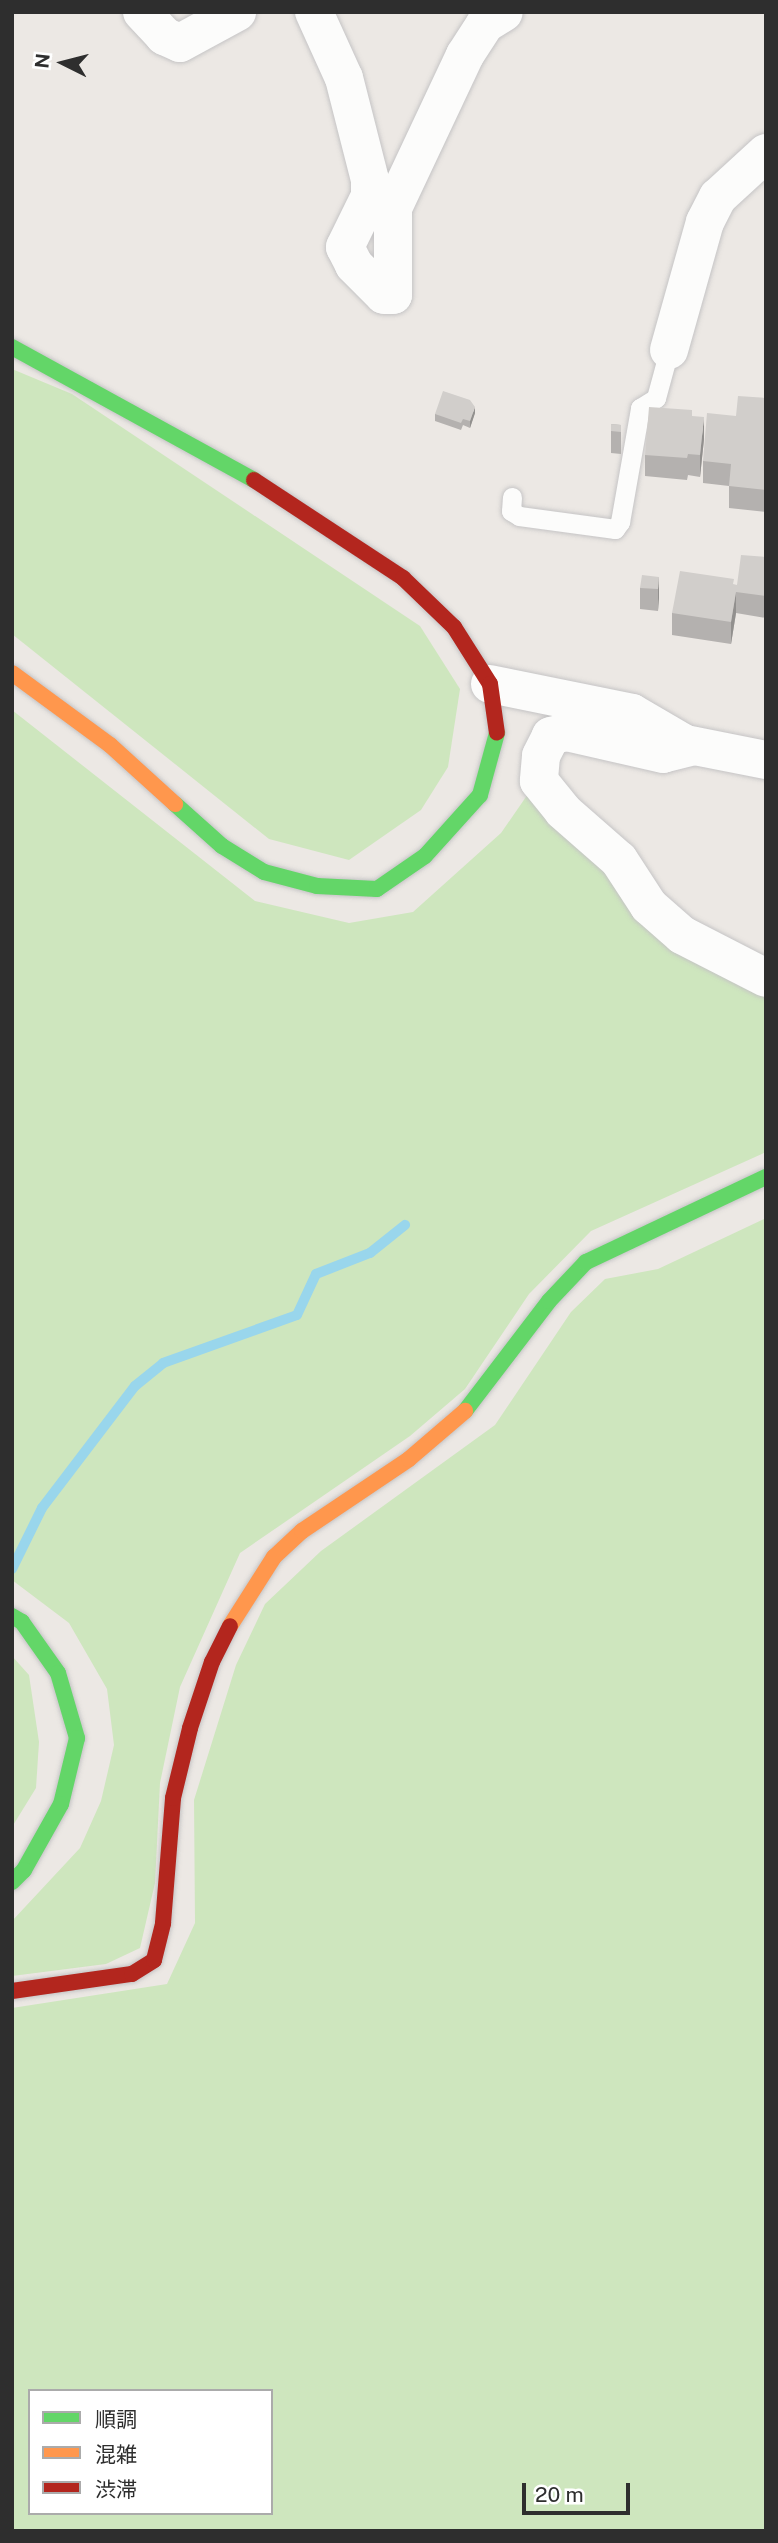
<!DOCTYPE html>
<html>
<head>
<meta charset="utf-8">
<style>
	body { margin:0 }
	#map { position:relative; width:778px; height:2543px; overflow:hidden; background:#ece8e4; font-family:"Public Sans","Noto Sans JP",sans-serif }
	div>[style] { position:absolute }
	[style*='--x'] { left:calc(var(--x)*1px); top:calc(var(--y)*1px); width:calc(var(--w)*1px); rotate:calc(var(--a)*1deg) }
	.green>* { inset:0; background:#cee6be }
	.stream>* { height:10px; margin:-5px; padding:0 5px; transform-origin:5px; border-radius:5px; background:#99d6ec }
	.roads { filter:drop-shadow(0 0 2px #c5c4c5) drop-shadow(0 0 2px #c5c4c5) }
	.lane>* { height:19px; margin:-9.5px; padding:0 9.5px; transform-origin:9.5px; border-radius:9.5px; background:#fcfcfb }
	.street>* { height:38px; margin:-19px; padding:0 19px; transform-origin:19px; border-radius:19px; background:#fcfcfb }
	.fast>* { height:16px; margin:-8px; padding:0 8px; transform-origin:8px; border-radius:8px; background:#63d668 }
	.slow>* { height:16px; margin:-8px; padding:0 8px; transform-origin:8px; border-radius:8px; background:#ff974d }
	.jam>* { height:16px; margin:-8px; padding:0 8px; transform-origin:8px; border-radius:8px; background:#b3261e }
	.wall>* { inset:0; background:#b4b1af }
	.shaded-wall>* { inset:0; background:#92908e }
	.building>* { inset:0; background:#d1cecb }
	span { translate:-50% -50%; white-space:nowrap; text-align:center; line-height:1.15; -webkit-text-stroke:6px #fff; paint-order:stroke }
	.frame { position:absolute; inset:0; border:14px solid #2e2e2e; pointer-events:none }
	.legend { position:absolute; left:28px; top:2389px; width:245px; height:126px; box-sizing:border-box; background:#fff; border:2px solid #ababab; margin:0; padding:9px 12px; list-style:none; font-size:21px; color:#2e2e2e }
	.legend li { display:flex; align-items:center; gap:14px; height:35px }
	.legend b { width:35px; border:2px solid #ababab }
	.north { position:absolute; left:28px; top:28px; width:70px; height:70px; -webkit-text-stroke:5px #fff; paint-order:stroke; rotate:276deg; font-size:19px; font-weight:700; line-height:28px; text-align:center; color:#2e2e2e }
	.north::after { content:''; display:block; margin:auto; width:24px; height:32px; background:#2e2e2e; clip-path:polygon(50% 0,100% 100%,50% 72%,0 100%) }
	.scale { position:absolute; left:522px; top:2483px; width:108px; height:32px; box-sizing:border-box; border:4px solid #2e2e2e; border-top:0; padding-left:9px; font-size:21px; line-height:24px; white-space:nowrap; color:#2e2e2e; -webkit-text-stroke:5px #fff; paint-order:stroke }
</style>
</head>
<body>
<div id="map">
	<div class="green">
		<i style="clip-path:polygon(12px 369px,72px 394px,420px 626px,460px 689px,448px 767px,421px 810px,349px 860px,269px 839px,12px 634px)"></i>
		<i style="clip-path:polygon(12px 710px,255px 901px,349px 923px,413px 912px,501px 833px,528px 794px,766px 989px,766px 1152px,591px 1231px,529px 1294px,465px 1389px,410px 1436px,240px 1553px,180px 1687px,160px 1783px,155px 1883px,140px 1948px,106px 1964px,12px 1976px,12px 1921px,80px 1848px,101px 1801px,114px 1745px,107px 1689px,69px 1623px,12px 1580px)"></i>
		<i style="clip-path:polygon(evenodd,766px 1218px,766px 2531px,12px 2531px,12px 2008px,167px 1984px,195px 1923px,194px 1800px,236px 1665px,265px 1604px,321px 1551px,495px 1425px,571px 1312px,605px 1279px,658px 1269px,766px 1218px,30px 2391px,271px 2391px,271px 2513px,30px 2513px,30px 2391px)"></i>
		<i style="clip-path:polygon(12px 1656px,29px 1675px,39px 1742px,36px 1788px,12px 1827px)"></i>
	</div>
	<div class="stream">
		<i style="--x:12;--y:1569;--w:68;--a:-63.8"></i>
		<i style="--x:42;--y:1508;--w:153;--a:-52.7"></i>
		<i style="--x:135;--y:1386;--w:36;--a:-39"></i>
		<i style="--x:163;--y:1363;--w:142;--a:-19.7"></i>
		<i style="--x:297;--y:1315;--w:45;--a:-65.1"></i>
		<i style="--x:316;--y:1274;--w:58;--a:-21.3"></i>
		<i style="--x:370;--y:1253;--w:45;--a:-38.7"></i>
	</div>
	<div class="roads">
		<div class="lane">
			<i style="--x:512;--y:497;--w:14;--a:94"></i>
			<i style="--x:511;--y:511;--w:9;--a:32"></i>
			<i style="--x:519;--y:516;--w:97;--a:7.7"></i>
			<i style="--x:615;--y:529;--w:9;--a:-54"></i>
			<i style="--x:620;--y:522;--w:116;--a:-80"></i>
			<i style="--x:640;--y:408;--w:19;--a:-32"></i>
			<i style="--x:656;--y:398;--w:50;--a:-74.8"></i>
		</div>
		<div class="street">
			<i style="--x:142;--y:12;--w:33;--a:47"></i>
			<i style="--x:164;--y:36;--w:17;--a:24"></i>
			<i style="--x:180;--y:43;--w:65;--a:-28.5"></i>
			<i style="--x:314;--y:12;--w:72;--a:65.6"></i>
			<i style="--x:344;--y:78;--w:105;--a:75.7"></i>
			<i style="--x:370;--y:180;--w:16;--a:90"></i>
			<i style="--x:370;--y:196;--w:57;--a:116.1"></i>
			<i style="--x:345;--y:247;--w:20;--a:63"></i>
			<i style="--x:354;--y:265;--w:42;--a:45"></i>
			<i style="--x:384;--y:295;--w:9;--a:0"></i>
			<i style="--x:393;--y:295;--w:87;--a:-90"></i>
			<i style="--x:393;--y:208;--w:169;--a:-64.8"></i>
			<i style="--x:465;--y:55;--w:37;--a:-57"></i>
			<i style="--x:485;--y:24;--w:22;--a:-32"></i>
			<i style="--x:669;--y:350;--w:133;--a:-74.3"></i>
			<i style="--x:705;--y:222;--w:28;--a:-63"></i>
			<i style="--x:718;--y:197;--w:65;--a:-42.5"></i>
			<i style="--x:490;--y:684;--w:145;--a:11.5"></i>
			<i style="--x:632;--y:713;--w:61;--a:30.3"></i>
			<i style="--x:685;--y:744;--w:83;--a:11.2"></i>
			<i style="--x:694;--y:746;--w:32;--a:166"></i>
			<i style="--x:663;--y:754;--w:99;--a:-167.2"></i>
			<i style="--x:566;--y:732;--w:16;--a:165"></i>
			<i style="--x:551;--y:736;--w:22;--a:117"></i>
			<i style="--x:541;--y:756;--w:25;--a:95"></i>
			<i style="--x:539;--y:781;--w:38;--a:51"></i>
			<i style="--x:563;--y:811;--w:74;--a:41.2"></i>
			<i style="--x:619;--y:860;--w:55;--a:56.9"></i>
			<i style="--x:649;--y:906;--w:44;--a:41.3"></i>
			<i style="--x:682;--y:935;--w:94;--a:27.1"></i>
		</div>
		<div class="fast">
			<i style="--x:12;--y:347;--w:276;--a:28.8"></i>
			<i style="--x:175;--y:804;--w:63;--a:41.8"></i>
			<i style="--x:222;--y:846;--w:49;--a:31.8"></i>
			<i style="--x:264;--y:872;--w:55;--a:14.8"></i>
			<i style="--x:317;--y:886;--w:60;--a:2.9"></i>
			<i style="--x:377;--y:889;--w:58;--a:-34.5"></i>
			<i style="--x:425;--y:856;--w:82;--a:-48"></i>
			<i style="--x:480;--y:795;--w:64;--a:-74.7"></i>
			<i style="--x:465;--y:1411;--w:138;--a:-52.6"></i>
			<i style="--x:549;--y:1301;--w:54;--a:-46.5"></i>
			<i style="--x:586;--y:1262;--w:199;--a:-25.3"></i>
			<i style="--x:12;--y:1616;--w:12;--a:31"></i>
			<i style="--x:22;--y:1622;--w:62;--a:54.8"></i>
			<i style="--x:58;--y:1673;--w:68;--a:73.7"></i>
			<i style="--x:77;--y:1738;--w:68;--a:103.6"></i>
			<i style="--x:61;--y:1804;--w:76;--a:119.3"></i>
			<i style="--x:24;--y:1870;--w:17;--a:135"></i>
		</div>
		<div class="slow">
			<i style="--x:12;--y:673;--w:122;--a:36.3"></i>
			<i style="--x:110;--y:745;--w:88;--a:42.2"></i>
			<i style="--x:230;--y:1626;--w:82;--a:-57.5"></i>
			<i style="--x:274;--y:1557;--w:38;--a:-43"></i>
			<i style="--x:302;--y:1531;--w:129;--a:-33.9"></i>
			<i style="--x:409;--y:1459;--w:74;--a:-40.6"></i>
		</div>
		<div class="jam">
			<i style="--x:254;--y:480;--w:178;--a:33.3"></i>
			<i style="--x:403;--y:578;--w:71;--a:43.9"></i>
			<i style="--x:454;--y:627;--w:67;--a:57.7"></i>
			<i style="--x:490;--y:684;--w:49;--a:81.9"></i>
			<i style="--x:12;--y:1991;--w:121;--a:-8.1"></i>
			<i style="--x:132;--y:1974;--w:26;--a:-32"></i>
			<i style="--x:154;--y:1960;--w:38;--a:-76"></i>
			<i style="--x:163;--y:1923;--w:125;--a:-85.4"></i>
			<i style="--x:173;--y:1798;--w:72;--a:-76.3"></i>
			<i style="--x:190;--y:1728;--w:70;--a:-71.6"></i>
			<i style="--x:212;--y:1662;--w:40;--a:-63.4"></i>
		</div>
	</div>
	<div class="wall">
		<i style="clip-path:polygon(766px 398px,766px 512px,729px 508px,729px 486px,703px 483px,703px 461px,736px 416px)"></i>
		<i style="clip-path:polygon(475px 413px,470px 428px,463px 425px,461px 430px,435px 421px,435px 414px)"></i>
		<i style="clip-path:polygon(692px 416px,704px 439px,700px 477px,688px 475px,687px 480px,645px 476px,645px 455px)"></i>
		<i style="clip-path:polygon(611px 424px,621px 425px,621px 454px,611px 453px)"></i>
		<i style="clip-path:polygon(766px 557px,766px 618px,736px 613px,731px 644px,672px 635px,672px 613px,734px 585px,737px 585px)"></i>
		<i style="clip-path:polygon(659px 577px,658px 611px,640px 609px,640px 588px)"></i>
	</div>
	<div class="shaded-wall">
		<i style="clip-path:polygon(475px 407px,475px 413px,470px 428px,470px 421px)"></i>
		<i style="clip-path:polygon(704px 417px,704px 439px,700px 477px,700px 455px)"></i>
		<i style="clip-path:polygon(659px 577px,659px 598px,658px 611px,658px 589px)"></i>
		<i style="clip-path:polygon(736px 592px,736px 613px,731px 644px,731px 622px)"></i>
	</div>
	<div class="building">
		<i style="clip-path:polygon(443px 391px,470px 400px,475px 407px,470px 421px,463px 419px,461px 423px,435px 414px)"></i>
		<i style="clip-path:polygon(738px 396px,766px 398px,766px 490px,729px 486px,731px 464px,703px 461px,707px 413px,736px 416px)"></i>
		<i style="clip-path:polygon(649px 407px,692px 410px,692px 416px,704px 417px,700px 455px,688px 454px,687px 458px,645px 455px)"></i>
		<i style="clip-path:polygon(611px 424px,621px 425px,621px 432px,611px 431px)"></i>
		<i style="clip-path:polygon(741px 555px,766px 557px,766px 596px,736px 592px,731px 622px,672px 613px,680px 571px,734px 579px,733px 584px,737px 585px)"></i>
		<i style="clip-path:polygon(642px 575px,659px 577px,658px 589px,640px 588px)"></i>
	</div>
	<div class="frame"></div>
	<ul class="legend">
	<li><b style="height:9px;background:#63d668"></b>順調</li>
	<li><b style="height:9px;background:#ff974d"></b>混雑</li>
	<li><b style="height:9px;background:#b3261e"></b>渋滞</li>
	</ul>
	<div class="north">N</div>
	<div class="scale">20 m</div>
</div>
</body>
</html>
